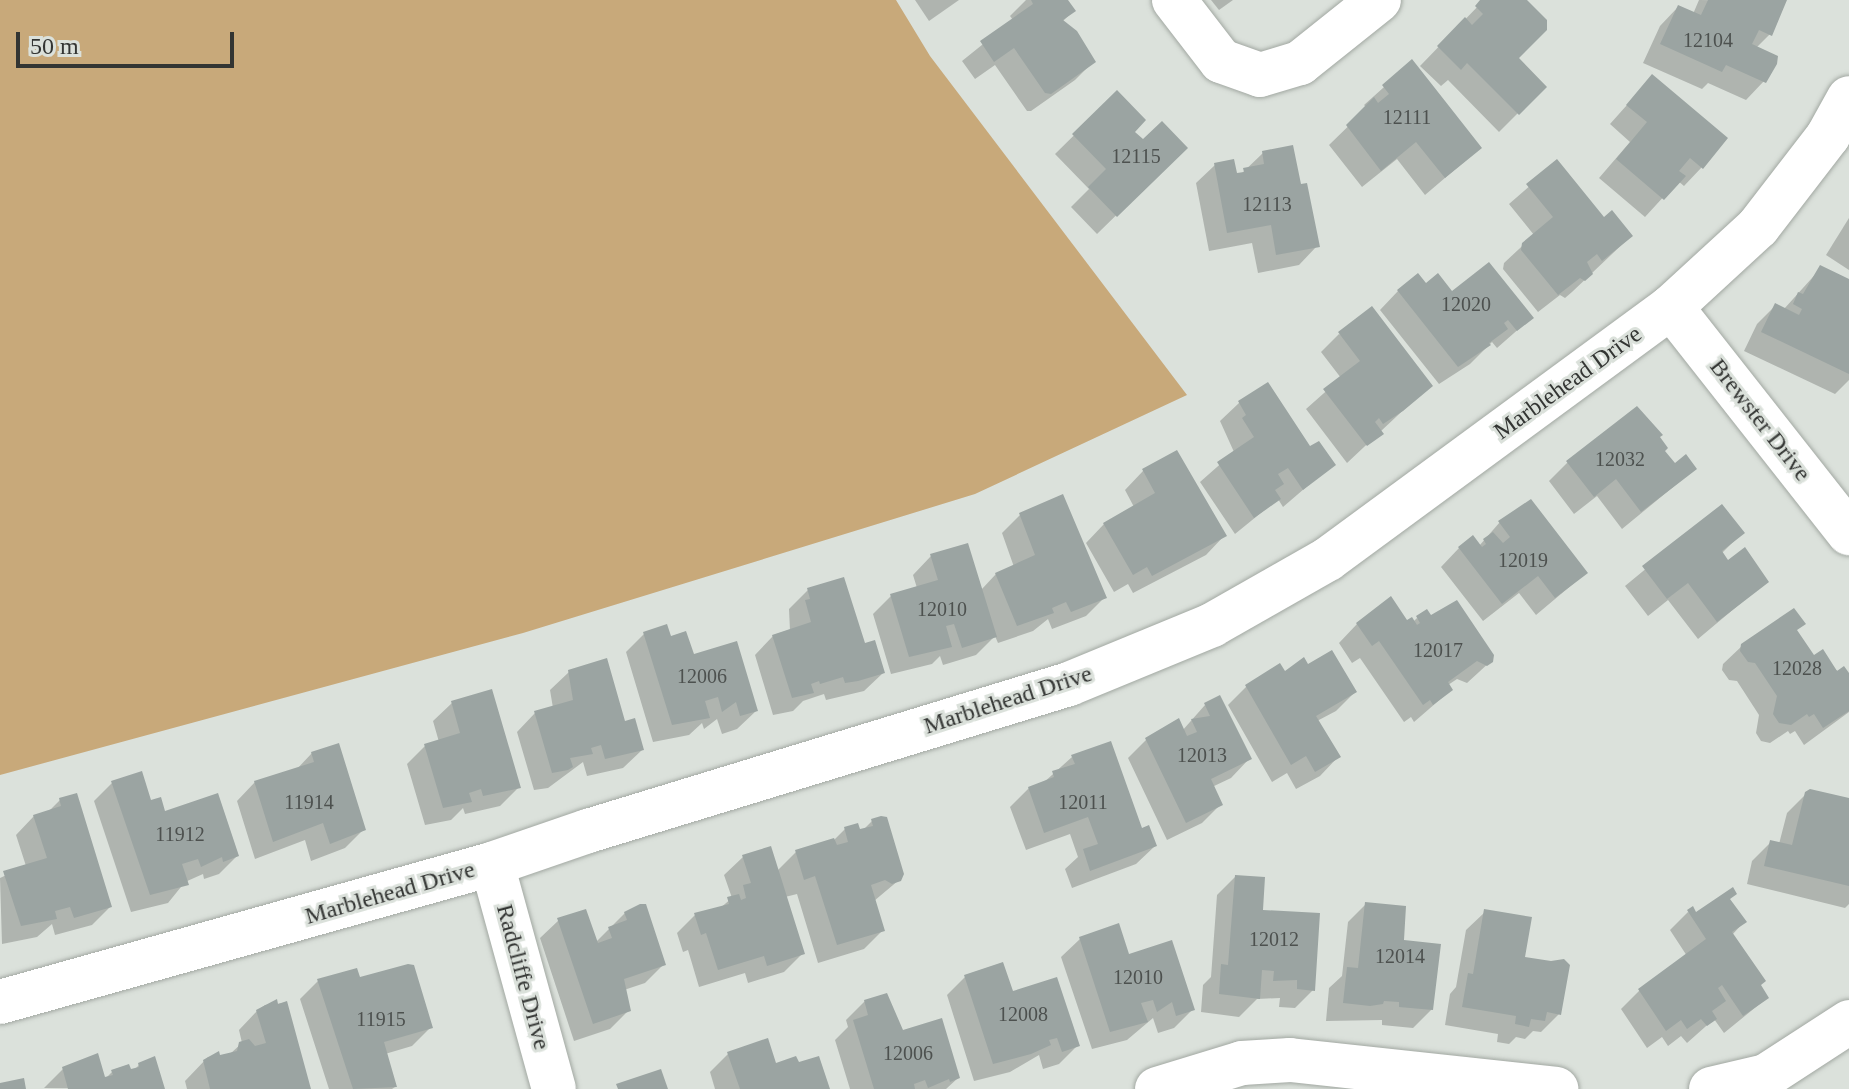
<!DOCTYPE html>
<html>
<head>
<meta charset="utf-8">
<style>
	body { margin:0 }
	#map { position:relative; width:1849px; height:1089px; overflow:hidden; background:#dbe1db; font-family:"Times New Roman",serif }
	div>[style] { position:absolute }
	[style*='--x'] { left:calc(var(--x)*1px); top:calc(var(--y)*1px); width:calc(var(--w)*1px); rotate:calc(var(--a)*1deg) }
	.green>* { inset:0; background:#c8a97a }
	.shadow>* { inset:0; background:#0003 }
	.building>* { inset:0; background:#9ba4a2 }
	.roads { filter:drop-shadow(0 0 2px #a2a8a2) drop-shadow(0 0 2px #a2a8a2) }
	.minor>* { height:44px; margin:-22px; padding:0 22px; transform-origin:22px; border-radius:22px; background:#fff }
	span { translate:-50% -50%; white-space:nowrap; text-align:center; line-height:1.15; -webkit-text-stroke:6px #dbe1db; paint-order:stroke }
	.number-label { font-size:20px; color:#4d514f }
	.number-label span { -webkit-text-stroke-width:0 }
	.street-label { font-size:24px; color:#333533 }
	.scale { position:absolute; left:16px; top:32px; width:218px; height:36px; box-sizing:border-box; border:4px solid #333533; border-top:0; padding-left:10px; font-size:24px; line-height:28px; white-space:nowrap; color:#333533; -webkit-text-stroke:6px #dbe1db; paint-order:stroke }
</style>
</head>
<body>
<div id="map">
	<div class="green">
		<i style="clip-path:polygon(0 0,896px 0,930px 56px,1187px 395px,975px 494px,523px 633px,0 775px)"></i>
	</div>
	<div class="shadow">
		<i style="clip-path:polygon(915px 0,959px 0,929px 21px)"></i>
		<i style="clip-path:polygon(1026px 0,1064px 0,1073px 11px,1062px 22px,1093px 62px,1075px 80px,1031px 111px,1027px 111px,995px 65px,975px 79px,962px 61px,1013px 20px,1010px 16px)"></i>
		<i style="clip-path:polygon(1211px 0,1233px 0,1219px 10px)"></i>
		<i style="clip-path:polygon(1484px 0,1524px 0,1516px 58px,1544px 87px,1499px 132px,1448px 80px,1441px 86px,1420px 66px)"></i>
		<i style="clip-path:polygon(1699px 0,1785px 1px,1770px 34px,1756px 48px,1764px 81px,1746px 100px,1708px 83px,1702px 89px,1643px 63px,1660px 26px,1678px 7px,1693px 14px)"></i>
		<i style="clip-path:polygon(1412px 62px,1480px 148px,1425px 195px,1397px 159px,1362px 187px,1329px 145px,1367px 108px,1364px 105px)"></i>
		<i style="clip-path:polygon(1652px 77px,1702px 167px,1684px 186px,1678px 181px,1645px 217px,1599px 178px,1630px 142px,1610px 124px)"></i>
		<i style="clip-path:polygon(1117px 93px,1132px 132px,1143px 142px,1185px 148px,1097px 234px,1071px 207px,1089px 189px,1055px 154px)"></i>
		<i style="clip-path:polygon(1263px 153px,1300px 187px,1317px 246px,1299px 265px,1258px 273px,1252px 243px,1209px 251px,1196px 183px,1215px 165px,1240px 175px)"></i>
		<i style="clip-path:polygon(1557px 162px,1604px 220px,1631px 236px,1572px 292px,1565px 298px,1560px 295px,1538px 312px,1503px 269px,1504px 263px,1534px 235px,1509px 204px)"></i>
		<i style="clip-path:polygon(1849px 218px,1849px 270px,1826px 255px)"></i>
		<i style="clip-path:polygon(1821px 268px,1849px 282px,1849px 380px,1835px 394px,1744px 351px,1757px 324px,1776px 305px,1784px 309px)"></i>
		<i style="clip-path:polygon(1398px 291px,1452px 293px,1531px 318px,1497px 348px,1492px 342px,1470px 364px,1439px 384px,1380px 310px)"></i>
		<i style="clip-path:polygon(1339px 334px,1430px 385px,1347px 463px,1306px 409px,1341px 378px,1321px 352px)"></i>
		<i style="clip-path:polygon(1267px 385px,1310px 449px,1333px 464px,1283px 507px,1278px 499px,1235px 534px,1200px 482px,1234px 452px,1220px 421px,1239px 403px)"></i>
		<i style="clip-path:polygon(1662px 451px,1674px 466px,1695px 469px,1622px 529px,1597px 496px,1574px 514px,1549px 481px,1568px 462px)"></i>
		<i style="clip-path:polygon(1176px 452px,1224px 536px,1206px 555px,1133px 593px,1128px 584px,1114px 592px,1086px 543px,1104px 524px,1134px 507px,1125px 490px,1143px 471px)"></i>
		<i style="clip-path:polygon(1722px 506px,1742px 533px,1721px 554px,1728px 563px,1766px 582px,1698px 639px,1668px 600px,1648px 616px,1625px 586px)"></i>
		<i style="clip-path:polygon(1020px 515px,1105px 597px,1086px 616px,1052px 629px,1048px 619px,1033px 631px,998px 643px,995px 636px,976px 655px,943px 665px,940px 656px,932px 664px,891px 674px,873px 614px,891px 596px,917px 588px,913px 575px,931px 556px,981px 590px,996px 574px,1014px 567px,1002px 533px)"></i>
		<i style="clip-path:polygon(1500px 522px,1586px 573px,1536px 615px,1519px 593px,1483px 621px,1441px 567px,1459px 548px,1479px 546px)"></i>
		<i style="clip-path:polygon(808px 590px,863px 645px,883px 673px,864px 691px,826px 700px,824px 694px,803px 701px,793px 711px,773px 715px,755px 655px,773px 636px,790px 631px,789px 609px)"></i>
		<i style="clip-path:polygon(1417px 618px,1491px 661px,1467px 683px,1457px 679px,1448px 685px,1451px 690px,1414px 722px,1411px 717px,1404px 722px,1360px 658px,1352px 663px,1339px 643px,1357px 624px,1413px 622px)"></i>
		<i style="clip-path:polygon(1796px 631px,1814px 658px,1849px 677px,1849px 712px,1804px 745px,1795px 731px,1790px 734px,1788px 731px,1770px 743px,1761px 741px,1756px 733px,1759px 715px,1737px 681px,1729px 680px,1722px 670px,1723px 664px,1743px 645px)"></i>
		<i style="clip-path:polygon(644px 634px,669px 638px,756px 711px,737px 729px,722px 734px,717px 719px,704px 729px,702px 723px,689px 735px,653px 742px,626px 652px)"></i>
		<i style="clip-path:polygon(1307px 667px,1355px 692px,1336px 711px,1317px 721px,1338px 757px,1320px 776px,1296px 789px,1287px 773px,1272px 782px,1228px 705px,1246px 687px)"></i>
		<i style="clip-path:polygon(569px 672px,624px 723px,642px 750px,623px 768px,587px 776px,583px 762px,548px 788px,534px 790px,517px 732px,535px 713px,553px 708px,550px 690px)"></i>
		<i style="clip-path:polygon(452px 703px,519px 787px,500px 806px,465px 814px,463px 808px,451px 820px,425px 825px,407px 764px,425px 746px,439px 742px,433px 721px)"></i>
		<i style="clip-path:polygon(1205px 705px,1249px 759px,1231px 778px,1212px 787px,1221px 804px,1202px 823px,1167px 840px,1128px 758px,1146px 740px,1182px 731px)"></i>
		<i style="clip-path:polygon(312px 753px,364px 829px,345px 848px,311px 861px,305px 840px,255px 859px,237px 801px,255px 782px,296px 770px)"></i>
		<i style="clip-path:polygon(1072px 757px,1155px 846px,1136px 864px,1072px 888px,1065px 869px,1078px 857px,1070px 834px,1026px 850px,1010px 807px,1029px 788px,1042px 784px)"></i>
		<i style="clip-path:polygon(112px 783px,150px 802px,237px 856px,219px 874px,204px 879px,203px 874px,185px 882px,168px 903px,131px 912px,94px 801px)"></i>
		<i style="clip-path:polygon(1806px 794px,1849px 800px,1849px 904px,1845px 908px,1747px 884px,1752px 861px,1771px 842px,1779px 844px,1787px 813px)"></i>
		<i style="clip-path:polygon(60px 800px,110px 907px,92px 925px,55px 935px,52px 924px,37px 937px,2px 944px,0 878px,26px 866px,16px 835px,34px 816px,48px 812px)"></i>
		<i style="clip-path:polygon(872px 821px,899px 880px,874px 901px,883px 930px,864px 949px,818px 963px,797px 894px,785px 897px,803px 953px,784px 972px,748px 983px,745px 973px,699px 987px,688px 950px,683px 952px,677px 933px,695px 915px,719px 909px,732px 898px,724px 875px,743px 857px,777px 871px,796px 852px,833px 841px,845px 829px,862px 831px)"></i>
		<i style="clip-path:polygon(1235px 877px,1313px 990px,1295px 1008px,1279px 1007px,1280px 998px,1257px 999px,1239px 1017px,1201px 1012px,1203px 985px,1211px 977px,1217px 895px)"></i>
		<i style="clip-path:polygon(1729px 900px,1744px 922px,1732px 935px,1767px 998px,1724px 1033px,1714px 1019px,1687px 1043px,1681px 1036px,1668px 1046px,1662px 1037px,1647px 1048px,1621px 1009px,1640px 990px,1687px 956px,1670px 930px,1688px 912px,1696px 915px)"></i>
		<i style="clip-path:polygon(1366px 904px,1402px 941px,1432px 1009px,1413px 1028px,1382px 1025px,1382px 1020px,1326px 1021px,1329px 988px,1342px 976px,1348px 922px)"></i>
		<i style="clip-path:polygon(1485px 912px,1523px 958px,1559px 1014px,1541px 1032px,1533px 1031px,1525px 1039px,1516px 1037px,1509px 1044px,1497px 1042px,1498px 1034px,1445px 1025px,1450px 994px,1456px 987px,1466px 930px)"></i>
		<i style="clip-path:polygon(625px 913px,664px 964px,645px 983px,624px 990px,629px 1010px,610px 1029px,574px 1041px,540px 938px,559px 920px,596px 942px)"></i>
		<i style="clip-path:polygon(1080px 939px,1128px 957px,1193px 1009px,1174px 1028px,1158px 1033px,1153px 1018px,1127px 1040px,1092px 1049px,1061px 957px)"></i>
		<i style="clip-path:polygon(965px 977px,1012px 994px,1078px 1045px,1059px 1064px,1043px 1069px,1039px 1055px,1010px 1072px,974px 1081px,947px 995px)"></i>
		<i style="clip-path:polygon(358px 980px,430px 1028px,412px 1046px,385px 1054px,395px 1087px,392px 1089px,329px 1089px,300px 999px,318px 981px)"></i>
		<i style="clip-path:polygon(865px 1001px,902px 1032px,958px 1078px,946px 1089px,850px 1089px,835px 1040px,848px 1027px,846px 1020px)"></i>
		<i style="clip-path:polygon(286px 1003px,309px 1089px,187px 1089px,185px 1081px,208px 1057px,230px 1054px,242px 1043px,239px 1030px,257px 1011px,265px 1005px)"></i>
		<i style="clip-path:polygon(728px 1054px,775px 1066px,828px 1089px,715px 1089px,710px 1072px)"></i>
		<i style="clip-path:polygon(139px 1065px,163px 1089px,44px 1088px,63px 1069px,104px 1080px,112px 1072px,133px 1071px)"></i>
	</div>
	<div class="building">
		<i style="clip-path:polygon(1031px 0,1068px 0,1076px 11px,1063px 20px,1077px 31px,1096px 62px,1051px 94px,1045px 93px,1014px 48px,994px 62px,980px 41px,1033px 4px)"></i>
		<i style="clip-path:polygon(1480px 0,1527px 0,1547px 20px,1547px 30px,1519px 58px,1547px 87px,1519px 115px,1467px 63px,1461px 70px,1437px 46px,1465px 17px,1472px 25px,1483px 14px,1475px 6px)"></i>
		<i style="clip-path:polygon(1708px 0,1787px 0,1772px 36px,1759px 30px,1752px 44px,1778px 56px,1777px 64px,1766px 83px,1726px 65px,1722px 72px,1660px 44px,1678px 5px,1701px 15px)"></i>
		<i style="clip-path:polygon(1412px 59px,1482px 148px,1445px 178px,1416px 142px,1381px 171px,1346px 125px,1374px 97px,1378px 103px,1389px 94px,1382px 85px)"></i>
		<i style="clip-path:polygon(1652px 74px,1728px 138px,1703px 169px,1690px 158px,1679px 171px,1686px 176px,1664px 200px,1616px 159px,1647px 122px,1626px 105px)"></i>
		<i style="clip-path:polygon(1117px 90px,1146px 120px,1135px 132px,1143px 139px,1162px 121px,1188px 148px,1117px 217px,1088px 187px,1106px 169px,1072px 134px)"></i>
		<i style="clip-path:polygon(1293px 145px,1301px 184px,1307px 183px,1320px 247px,1276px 255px,1271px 225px,1227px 233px,1214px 163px,1234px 159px,1237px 173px,1244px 172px,1243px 168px,1264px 164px,1262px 151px)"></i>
		<i style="clip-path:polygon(1557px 159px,1604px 217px,1612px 210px,1633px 236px,1602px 261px,1597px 254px,1587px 262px,1593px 274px,1585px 281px,1580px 278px,1558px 295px,1521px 250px,1522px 243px,1553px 217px,1526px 184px)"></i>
		<i style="clip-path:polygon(1489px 262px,1534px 318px,1517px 331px,1508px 320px,1504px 323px,1508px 329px,1489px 343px,1491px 345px,1458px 367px,1397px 290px,1418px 273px,1426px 283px,1438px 273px,1452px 291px)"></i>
		<i style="clip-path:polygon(1820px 265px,1849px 279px,1849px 374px,1761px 332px,1775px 303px,1799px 315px,1802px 309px,1793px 304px,1798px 292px,1803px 294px)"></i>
		<i style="clip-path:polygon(1372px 306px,1433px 386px,1403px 411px,1383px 424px,1379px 418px,1375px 422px,1384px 434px,1367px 446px,1323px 389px,1360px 361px,1338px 332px)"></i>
		<i style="clip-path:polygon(1268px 382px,1310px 446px,1319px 441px,1336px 465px,1303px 490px,1288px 468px,1278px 474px,1284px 484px,1275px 490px,1281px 499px,1254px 518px,1217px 462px,1254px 437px,1242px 418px,1246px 415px,1238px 401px)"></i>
		<i style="clip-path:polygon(1637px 406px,1663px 435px,1660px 437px,1668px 448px,1665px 451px,1675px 463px,1686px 454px,1697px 469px,1641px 512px,1616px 479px,1594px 497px,1566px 461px)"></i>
		<i style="clip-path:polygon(1177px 450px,1227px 536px,1152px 576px,1147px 567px,1133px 575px,1103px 523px,1155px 493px,1142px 469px)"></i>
		<i style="clip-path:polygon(1063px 494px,1107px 598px,1071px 612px,1066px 602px,1052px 608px,1054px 613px,1017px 626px,995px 573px,1035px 555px,1019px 513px)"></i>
		<i style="clip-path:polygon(1531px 499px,1588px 573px,1555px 598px,1538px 576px,1502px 604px,1458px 547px,1473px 535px,1482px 547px,1486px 544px,1483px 539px,1493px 532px,1503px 543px,1510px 537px,1498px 521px)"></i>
		<i style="clip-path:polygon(1722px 504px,1745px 533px,1722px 551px,1728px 560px,1745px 547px,1769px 582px,1717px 622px,1688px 583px,1667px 599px,1642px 566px)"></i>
		<i style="clip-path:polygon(968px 543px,997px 637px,962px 648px,954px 624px,946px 626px,952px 647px,909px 657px,890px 594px,938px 580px,930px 554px)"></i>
		<i style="clip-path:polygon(844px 577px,865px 643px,875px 640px,885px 673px,858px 681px,845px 683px,843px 677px,820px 684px,819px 681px,811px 684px,814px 693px,792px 698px,772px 635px,811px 622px,805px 600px,810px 599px,807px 588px)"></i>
		<i style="clip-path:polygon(1391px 596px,1407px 620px,1412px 617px,1417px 625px,1420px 623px,1416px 616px,1427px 609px,1431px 615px,1457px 600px,1494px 655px,1493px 662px,1487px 666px,1477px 661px,1448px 682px,1453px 690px,1433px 705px,1430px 700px,1423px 705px,1379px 641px,1372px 646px,1356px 623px)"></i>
		<i style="clip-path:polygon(1794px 608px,1806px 624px,1797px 630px,1814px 655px,1823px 649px,1837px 671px,1844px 666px,1849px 673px,1849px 711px,1823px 728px,1814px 714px,1809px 717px,1807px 714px,1791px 725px,1779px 723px,1773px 714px,1777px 696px,1755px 663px,1748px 662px,1740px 651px,1741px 644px)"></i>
		<i style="clip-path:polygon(667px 624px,671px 636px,686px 631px,694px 654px,737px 641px,758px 711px,740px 716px,736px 702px,722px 712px,718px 697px,705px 701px,710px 718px,672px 725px,643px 632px)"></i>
		<i style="clip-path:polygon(1332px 650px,1357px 692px,1316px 716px,1341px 757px,1315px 772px,1306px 756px,1291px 765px,1245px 685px,1280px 663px,1285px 671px,1304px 657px,1308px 664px)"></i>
		<i style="clip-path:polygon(607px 658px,625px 721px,635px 718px,644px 750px,605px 759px,601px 745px,591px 748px,593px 754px,570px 758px,573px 767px,568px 770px,552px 773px,534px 711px,573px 700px,568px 670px)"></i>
		<i style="clip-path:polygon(492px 689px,521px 788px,483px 796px,481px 789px,469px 793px,472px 802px,443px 808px,424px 744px,460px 733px,451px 701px)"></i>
		<i style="clip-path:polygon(1220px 695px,1252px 759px,1211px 779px,1223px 805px,1186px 823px,1145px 738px,1179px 718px,1187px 736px,1197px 732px,1191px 719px,1210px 716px,1204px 703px)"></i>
		<i style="clip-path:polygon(1111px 741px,1142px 828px,1149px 825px,1157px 846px,1090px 871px,1083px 849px,1098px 844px,1088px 817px,1044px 833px,1028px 787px,1054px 777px,1052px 771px,1075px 764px,1071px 755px)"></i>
		<i style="clip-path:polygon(339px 743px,366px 830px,330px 844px,323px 823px,273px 842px,254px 781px,314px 762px,311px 752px)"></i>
		<i style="clip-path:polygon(142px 771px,151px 800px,161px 797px,165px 811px,218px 793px,239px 856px,223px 862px,222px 857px,201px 867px,198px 859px,182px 864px,189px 885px,150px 895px,111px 781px)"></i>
		<i style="clip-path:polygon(1810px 789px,1849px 798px,1849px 886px,1764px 866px,1770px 840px,1792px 845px,1805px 792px)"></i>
		<i style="clip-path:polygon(77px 793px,112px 907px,74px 918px,70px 907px,55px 911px,57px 919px,21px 926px,3px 871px,47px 858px,33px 815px,61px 806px,59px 798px)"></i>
		<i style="clip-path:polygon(881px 816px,887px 817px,904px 874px,901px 881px,892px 884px,885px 880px,871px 885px,885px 931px,837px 945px,815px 876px,804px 880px,795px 850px,834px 838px,837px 845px,848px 842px,844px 827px,858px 823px,860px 829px,873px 826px,871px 819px)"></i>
		<i style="clip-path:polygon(771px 846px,805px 954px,767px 966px,764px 956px,718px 970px,706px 933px,701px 935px,694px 913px,729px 904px,727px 897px,739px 894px,741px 900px,746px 898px,743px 885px,751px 883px,742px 855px)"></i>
		<i style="clip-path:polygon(1235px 875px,1265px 877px,1263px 910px,1320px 913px,1315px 991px,1297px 989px,1297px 980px,1273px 981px,1274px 971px,1262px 970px,1260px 999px,1219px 994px,1221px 964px,1228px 965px)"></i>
		<i style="clip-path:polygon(1733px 887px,1737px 894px,1730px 899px,1747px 922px,1732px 932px,1766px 981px,1761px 985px,1769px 998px,1743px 1016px,1722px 985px,1718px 988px,1726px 1001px,1712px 1011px,1717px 1019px,1707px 1026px,1701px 1019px,1687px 1029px,1681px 1020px,1666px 1031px,1638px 989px,1706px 939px,1687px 910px,1693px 906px,1696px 912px)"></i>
		<i style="clip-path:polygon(1365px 902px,1406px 906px,1404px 940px,1441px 944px,1433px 1010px,1399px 1007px,1399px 1002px,1384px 1001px,1383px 1004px,1370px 1006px,1343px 1003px,1347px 967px,1358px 968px)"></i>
		<i style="clip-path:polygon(640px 904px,646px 904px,666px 965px,624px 979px,631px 1011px,593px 1024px,557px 918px,586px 909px,598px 943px,612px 938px,608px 927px,627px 920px,624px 912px)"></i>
		<i style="clip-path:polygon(1484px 909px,1532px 917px,1525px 957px,1551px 961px,1564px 959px,1570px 965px,1561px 1015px,1547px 1012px,1545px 1021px,1531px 1019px,1529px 1027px,1515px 1024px,1516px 1016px,1462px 1007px,1468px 973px,1473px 974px)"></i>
		<i style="clip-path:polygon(1119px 923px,1129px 954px,1172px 940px,1195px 1010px,1176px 1016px,1172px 1002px,1157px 1012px,1153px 1000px,1141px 1003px,1148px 1022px,1110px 1032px,1079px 937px)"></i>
		<i style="clip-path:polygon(1003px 962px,1013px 991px,1057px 977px,1080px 1046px,1062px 1052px,1057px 1038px,1049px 1040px,1051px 1045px,1031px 1054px,993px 1064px,964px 975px)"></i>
		<i style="clip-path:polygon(408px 964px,414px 965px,433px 1028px,384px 1042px,397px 1087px,353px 1089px,317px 979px,357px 968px,360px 977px)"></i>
		<i style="clip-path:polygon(887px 993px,903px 1030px,942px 1018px,960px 1078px,950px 1082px,949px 1079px,928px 1088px,925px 1080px,914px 1084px,915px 1089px,874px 1089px,853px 1020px,868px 1015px,864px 1000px)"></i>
		<i style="clip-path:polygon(277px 999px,278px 1004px,287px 1001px,311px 1089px,210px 1089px,203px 1060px,219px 1051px,220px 1055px,237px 1051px,239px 1042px,249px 1039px,255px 1046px,266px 1043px,256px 1010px)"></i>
		<i style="clip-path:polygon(768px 1038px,776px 1063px,796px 1056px,799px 1062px,819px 1056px,830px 1089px,740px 1089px,727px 1052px)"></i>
		<i style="clip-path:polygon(98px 1053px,105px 1077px,113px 1075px,111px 1070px,129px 1064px,131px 1069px,139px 1067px,138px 1063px,155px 1056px,165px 1089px,68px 1089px,62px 1067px)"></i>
		<i style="clip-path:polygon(661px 1069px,668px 1089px,618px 1089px,616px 1084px)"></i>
		<i style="clip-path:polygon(24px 1078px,26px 1089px,0 1089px,0 1083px)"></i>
	</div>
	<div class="roads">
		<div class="minor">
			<i style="--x:1174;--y:0;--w:77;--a:52.4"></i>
			<i style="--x:1221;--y:61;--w:41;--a:19.7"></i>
			<i style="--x:1260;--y:75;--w:42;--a:-16.7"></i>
			<i style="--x:1300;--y:63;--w:101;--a:-38.6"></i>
			<i style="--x:1671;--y:307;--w:288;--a:51.8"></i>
			<i style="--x:492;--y:864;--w:233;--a:74.6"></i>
			<i style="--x:0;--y:1002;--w:511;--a:-15.67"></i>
			<i style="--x:492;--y:864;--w:102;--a:-19"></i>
			<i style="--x:588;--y:831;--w:503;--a:-16.99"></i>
			<i style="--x:1069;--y:684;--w:155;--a:-22.4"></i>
			<i style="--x:1212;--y:625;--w:133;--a:-29.6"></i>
			<i style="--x:1328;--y:559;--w:426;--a:-36.3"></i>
			<i style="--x:1671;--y:307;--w:118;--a:-42.6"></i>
			<i style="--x:1758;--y:227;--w:115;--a:-52.4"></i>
			<i style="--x:1828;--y:136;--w:43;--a:-61.1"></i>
			<i style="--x:1157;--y:1089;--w:89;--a:-17"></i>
			<i style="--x:1242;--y:1063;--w:48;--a:-3.6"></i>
			<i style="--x:1290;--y:1060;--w:268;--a:6.2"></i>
			<i style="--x:1711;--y:1089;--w:57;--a:-13.3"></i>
			<i style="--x:1766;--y:1076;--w:99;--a:-33"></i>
		</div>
	</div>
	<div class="number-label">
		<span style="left:1708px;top:40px">12104</span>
		<span style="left:1407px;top:117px">12111</span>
		<span style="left:1136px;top:156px">12115</span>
		<span style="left:1267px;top:204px">12113</span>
		<span style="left:1466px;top:304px">12020</span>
		<span style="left:1620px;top:459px">12032</span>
		<span style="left:1523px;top:560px">12019</span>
		<span style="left:942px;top:609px">12010</span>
		<span style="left:1438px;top:650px">12017</span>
		<span style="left:1797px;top:668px">12028</span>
		<span style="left:702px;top:676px">12006</span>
		<span style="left:1202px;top:755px">12013</span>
		<span style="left:309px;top:802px">11914</span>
		<span style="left:1083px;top:802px">12011</span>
		<span style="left:180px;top:834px">11912</span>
		<span style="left:1274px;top:939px">12012</span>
		<span style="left:1400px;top:956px">12014</span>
		<span style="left:1138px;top:977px">12010</span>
		<span style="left:1023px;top:1014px">12008</span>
		<span style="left:381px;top:1019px">11915</span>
		<span style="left:908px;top:1053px">12006</span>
	</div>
	<div class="street-label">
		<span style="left:1568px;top:383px;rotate:-36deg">Marblehead Drive</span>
		<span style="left:1760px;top:420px;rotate:52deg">Brewster Drive</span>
		<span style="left:1008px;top:700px;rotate:-18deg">Marblehead Drive</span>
		<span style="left:390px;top:893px;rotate:-16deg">Marblehead Drive</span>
		<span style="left:523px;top:977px;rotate:75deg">Radcliffe Drive</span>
	</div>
	<div class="scale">50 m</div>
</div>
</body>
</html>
